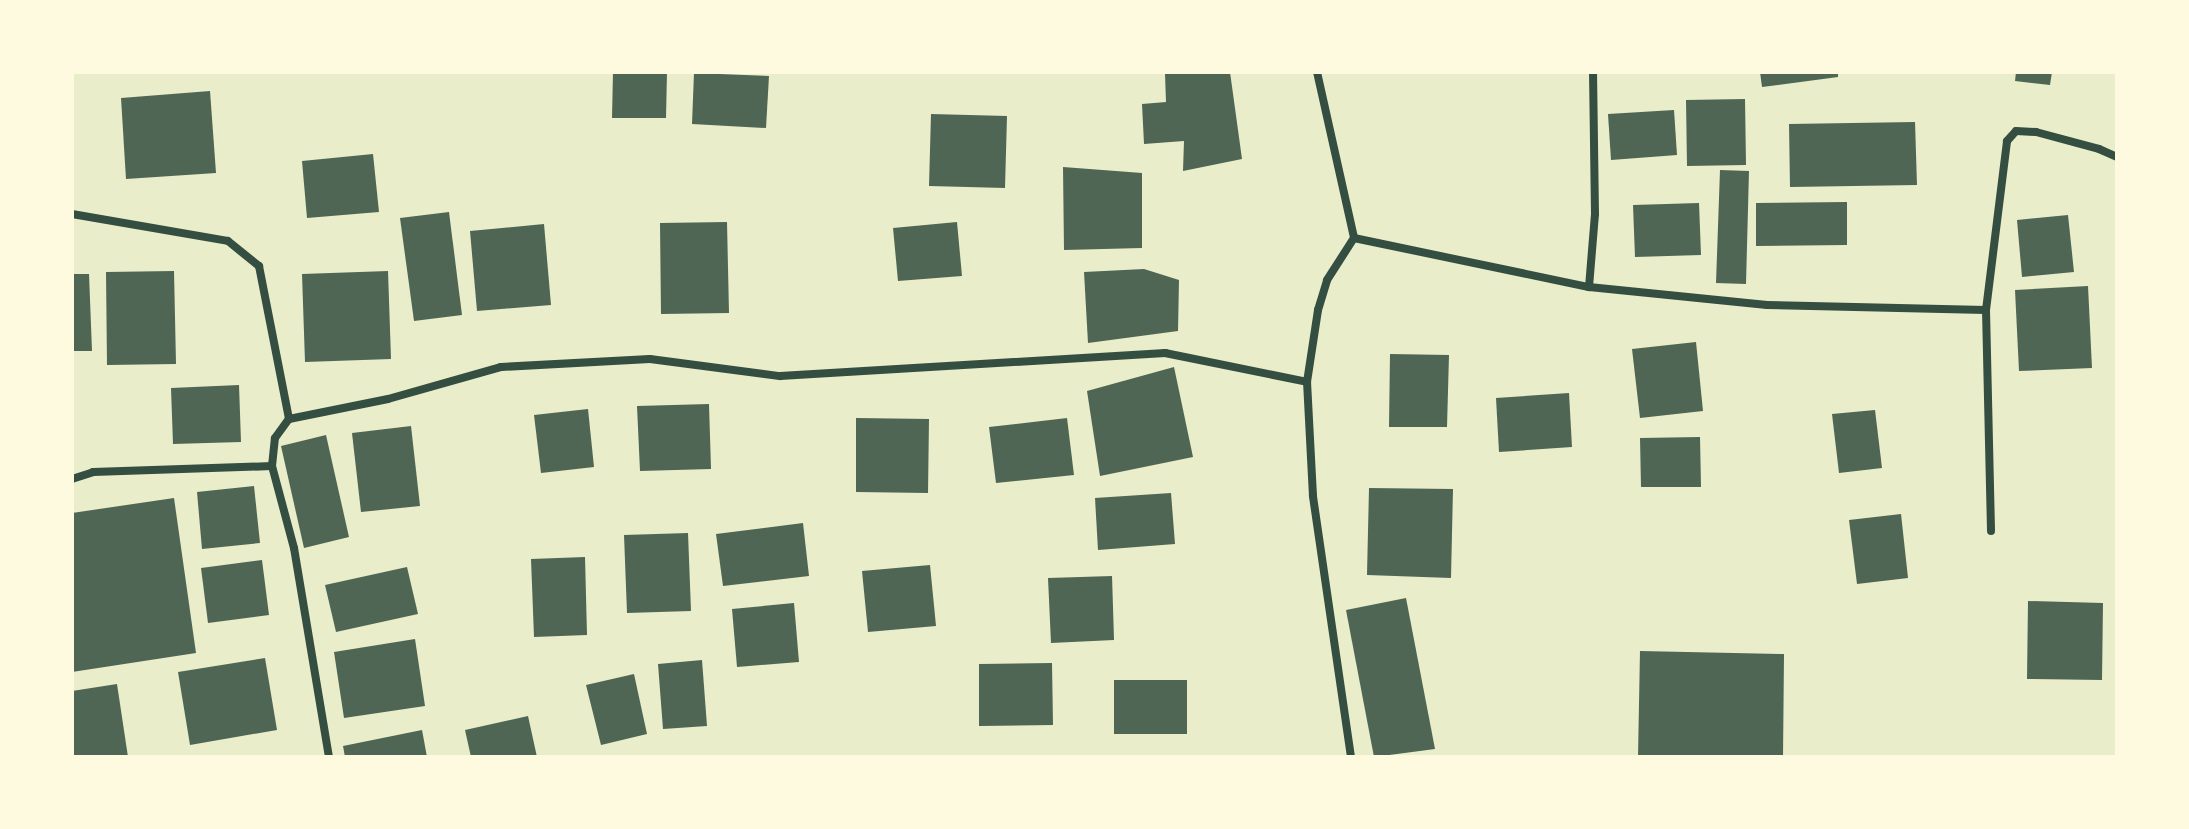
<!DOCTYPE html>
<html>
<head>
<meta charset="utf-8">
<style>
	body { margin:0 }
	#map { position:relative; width:2189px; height:829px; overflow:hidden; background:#e9edc9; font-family:Bitter,serif }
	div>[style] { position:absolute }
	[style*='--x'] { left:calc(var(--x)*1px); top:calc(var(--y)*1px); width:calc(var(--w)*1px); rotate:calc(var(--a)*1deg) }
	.building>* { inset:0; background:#4f6655 }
	.minor>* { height:8px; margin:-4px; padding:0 4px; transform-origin:4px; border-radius:4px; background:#344e41 }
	span { translate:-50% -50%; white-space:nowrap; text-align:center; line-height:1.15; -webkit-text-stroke:8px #fefae0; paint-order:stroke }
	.frame { position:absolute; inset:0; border:74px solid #fefae0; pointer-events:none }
</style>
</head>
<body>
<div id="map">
	<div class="building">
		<i style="clip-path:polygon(613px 72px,667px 72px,666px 118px,612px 118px)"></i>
		<i style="clip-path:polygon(1230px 72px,1242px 159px,1183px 171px,1184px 141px,1144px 144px,1142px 104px,1166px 102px,1165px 74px)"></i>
		<i style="clip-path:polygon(1760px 72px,1838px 72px,1838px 77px,1762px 87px)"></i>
		<i style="clip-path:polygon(2016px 72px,2052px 72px,2050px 85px,2015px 81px)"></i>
		<i style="clip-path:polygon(694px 73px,769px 76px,766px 128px,692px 124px)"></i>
		<i style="clip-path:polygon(210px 91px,216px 173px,126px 179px,121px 98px)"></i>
		<i style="clip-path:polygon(1745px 99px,1746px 165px,1687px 166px,1686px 100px)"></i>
		<i style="clip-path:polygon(1674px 110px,1677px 155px,1611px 160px,1608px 114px)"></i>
		<i style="clip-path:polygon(931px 114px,1007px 116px,1005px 188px,929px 186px)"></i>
		<i style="clip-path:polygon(1915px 122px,1917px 185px,1790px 187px,1789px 124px)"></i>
		<i style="clip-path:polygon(373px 154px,379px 212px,307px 218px,302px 161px)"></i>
		<i style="clip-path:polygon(1063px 167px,1142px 173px,1142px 248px,1064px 250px)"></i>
		<i style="clip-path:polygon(1720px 170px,1749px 171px,1746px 284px,1716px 283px)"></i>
		<i style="clip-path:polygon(1847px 202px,1847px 245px,1756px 246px,1756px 203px)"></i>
		<i style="clip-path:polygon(1699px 203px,1701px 255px,1635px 257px,1633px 205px)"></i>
		<i style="clip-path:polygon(449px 212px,462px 315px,414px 321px,400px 218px)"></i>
		<i style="clip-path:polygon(2068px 215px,2074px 272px,2022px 277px,2017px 220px)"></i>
		<i style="clip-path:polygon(727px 222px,729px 313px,661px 314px,660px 223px)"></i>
		<i style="clip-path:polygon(957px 222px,962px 276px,898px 281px,893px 228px)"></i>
		<i style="clip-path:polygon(544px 224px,551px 305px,477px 311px,470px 231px)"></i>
		<i style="clip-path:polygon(1144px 269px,1179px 280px,1178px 331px,1088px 343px,1084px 272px)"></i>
		<i style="clip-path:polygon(174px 271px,176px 364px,107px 365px,106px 272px)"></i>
		<i style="clip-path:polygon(388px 271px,391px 359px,305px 362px,302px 274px)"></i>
		<i style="clip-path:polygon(72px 274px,89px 274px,92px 351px,72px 351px)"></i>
		<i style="clip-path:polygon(2088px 286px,2092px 368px,2019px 371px,2015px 290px)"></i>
		<i style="clip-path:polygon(1696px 342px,1703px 411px,1640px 418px,1632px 349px)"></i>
		<i style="clip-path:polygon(1390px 354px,1449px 355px,1447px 427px,1389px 427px)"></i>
		<i style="clip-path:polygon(1174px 367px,1193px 457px,1100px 476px,1087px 391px)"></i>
		<i style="clip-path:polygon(239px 385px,241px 442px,173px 444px,171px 388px)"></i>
		<i style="clip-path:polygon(1569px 393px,1572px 447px,1499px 452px,1496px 398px)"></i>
		<i style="clip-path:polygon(709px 404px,711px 469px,640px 471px,637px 406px)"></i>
		<i style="clip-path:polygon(588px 409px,594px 467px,541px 473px,534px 415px)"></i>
		<i style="clip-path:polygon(1875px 410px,1882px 468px,1839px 473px,1832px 414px)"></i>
		<i style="clip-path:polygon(856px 418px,929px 419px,928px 493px,856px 492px)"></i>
		<i style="clip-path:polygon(1067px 418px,1074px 475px,996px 483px,989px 427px)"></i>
		<i style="clip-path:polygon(411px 426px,420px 506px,361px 512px,352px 433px)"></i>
		<i style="clip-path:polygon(326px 435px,349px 537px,304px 548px,281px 446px)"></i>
		<i style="clip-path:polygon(1700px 437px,1701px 487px,1641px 487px,1640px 438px)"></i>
		<i style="clip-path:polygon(254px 486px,260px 543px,202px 549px,197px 492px)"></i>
		<i style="clip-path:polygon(1369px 488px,1453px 489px,1451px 578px,1367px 575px)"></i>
		<i style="clip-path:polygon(1171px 493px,1175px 544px,1098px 550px,1095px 498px)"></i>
		<i style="clip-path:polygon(174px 498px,196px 653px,72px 672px,72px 513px)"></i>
		<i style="clip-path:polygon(1901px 514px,1908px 578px,1857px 584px,1849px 520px)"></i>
		<i style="clip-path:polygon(803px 523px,809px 576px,723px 586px,716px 534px)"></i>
		<i style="clip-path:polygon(688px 533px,691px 611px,627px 613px,624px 535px)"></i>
		<i style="clip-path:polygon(585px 557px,587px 635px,534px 637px,531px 559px)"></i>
		<i style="clip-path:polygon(262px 560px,269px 615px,208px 623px,201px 568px)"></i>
		<i style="clip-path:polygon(930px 565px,936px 626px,868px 632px,862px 571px)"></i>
		<i style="clip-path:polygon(407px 567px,418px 614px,336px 632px,325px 585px)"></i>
		<i style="clip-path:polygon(1112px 576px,1114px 640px,1051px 643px,1048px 578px)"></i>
		<i style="clip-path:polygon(1406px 598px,1435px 749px,1374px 757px,1346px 610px)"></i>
		<i style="clip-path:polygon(2028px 601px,2103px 603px,2102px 680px,2027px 679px)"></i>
		<i style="clip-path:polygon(794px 603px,799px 662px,737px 667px,732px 609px)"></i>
		<i style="clip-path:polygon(415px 639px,425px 706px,344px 718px,334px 652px)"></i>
		<i style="clip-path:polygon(1640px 651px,1784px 654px,1783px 757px,1638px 757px)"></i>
		<i style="clip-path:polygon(265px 658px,277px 730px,190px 745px,178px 672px)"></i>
		<i style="clip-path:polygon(702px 660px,707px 726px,663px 729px,658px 664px)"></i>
		<i style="clip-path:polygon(1052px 663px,1053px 725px,979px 726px,979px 664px)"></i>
		<i style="clip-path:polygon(634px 674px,647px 734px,601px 745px,586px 685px)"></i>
		<i style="clip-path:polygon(1114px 680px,1187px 680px,1187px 734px,1114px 734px)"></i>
		<i style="clip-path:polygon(117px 684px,128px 757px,72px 757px,72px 691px)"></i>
		<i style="clip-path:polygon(528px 716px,537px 757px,471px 757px,465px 730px)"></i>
		<i style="clip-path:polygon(422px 730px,427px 757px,345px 757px,343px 746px)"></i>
	</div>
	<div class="minor">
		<i style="--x:1317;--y:72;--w:170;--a:77.4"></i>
		<i style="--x:72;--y:214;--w:158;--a:9.8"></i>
		<i style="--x:228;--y:241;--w:40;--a:39"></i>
		<i style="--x:259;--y:266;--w:156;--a:78.9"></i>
		<i style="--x:1354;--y:238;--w:240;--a:11.8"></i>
		<i style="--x:1589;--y:287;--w:179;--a:5.8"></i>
		<i style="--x:1767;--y:305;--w:219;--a:1.3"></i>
		<i style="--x:1986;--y:310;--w:170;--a:-82.9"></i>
		<i style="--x:2007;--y:141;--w:13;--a:-48"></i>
		<i style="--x:2016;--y:131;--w:20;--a:3"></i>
		<i style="--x:2036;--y:132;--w:65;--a:15.1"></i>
		<i style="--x:2099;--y:149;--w:20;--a:24"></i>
		<i style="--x:1589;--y:287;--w:73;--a:-85.3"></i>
		<i style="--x:1595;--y:214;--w:142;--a:-90.8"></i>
		<i style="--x:1986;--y:310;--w:221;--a:88.7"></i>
		<i style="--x:272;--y:466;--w:85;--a:75"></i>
		<i style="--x:294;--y:548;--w:212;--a:80.5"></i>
		<i style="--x:72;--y:479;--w:22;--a:-18"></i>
		<i style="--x:93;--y:472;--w:179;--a:-1.9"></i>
		<i style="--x:272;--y:466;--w:28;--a:-84"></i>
		<i style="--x:275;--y:438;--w:24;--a:-54"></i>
		<i style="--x:289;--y:419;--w:101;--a:-11.4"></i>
		<i style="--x:388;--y:399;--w:117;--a:-15.8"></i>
		<i style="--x:501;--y:367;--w:149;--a:-3.1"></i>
		<i style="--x:650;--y:359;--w:131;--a:7.5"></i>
		<i style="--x:780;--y:376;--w:386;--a:-3.4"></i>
		<i style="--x:1165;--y:353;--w:145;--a:11.5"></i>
		<i style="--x:1351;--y:757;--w:264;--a:-98.3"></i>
		<i style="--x:1313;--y:496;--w:114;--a:-93"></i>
		<i style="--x:1307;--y:382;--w:73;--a:-81.3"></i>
		<i style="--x:1318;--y:310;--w:31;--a:-73"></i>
		<i style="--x:1327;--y:280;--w:50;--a:-57.3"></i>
	</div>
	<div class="frame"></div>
</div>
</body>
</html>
